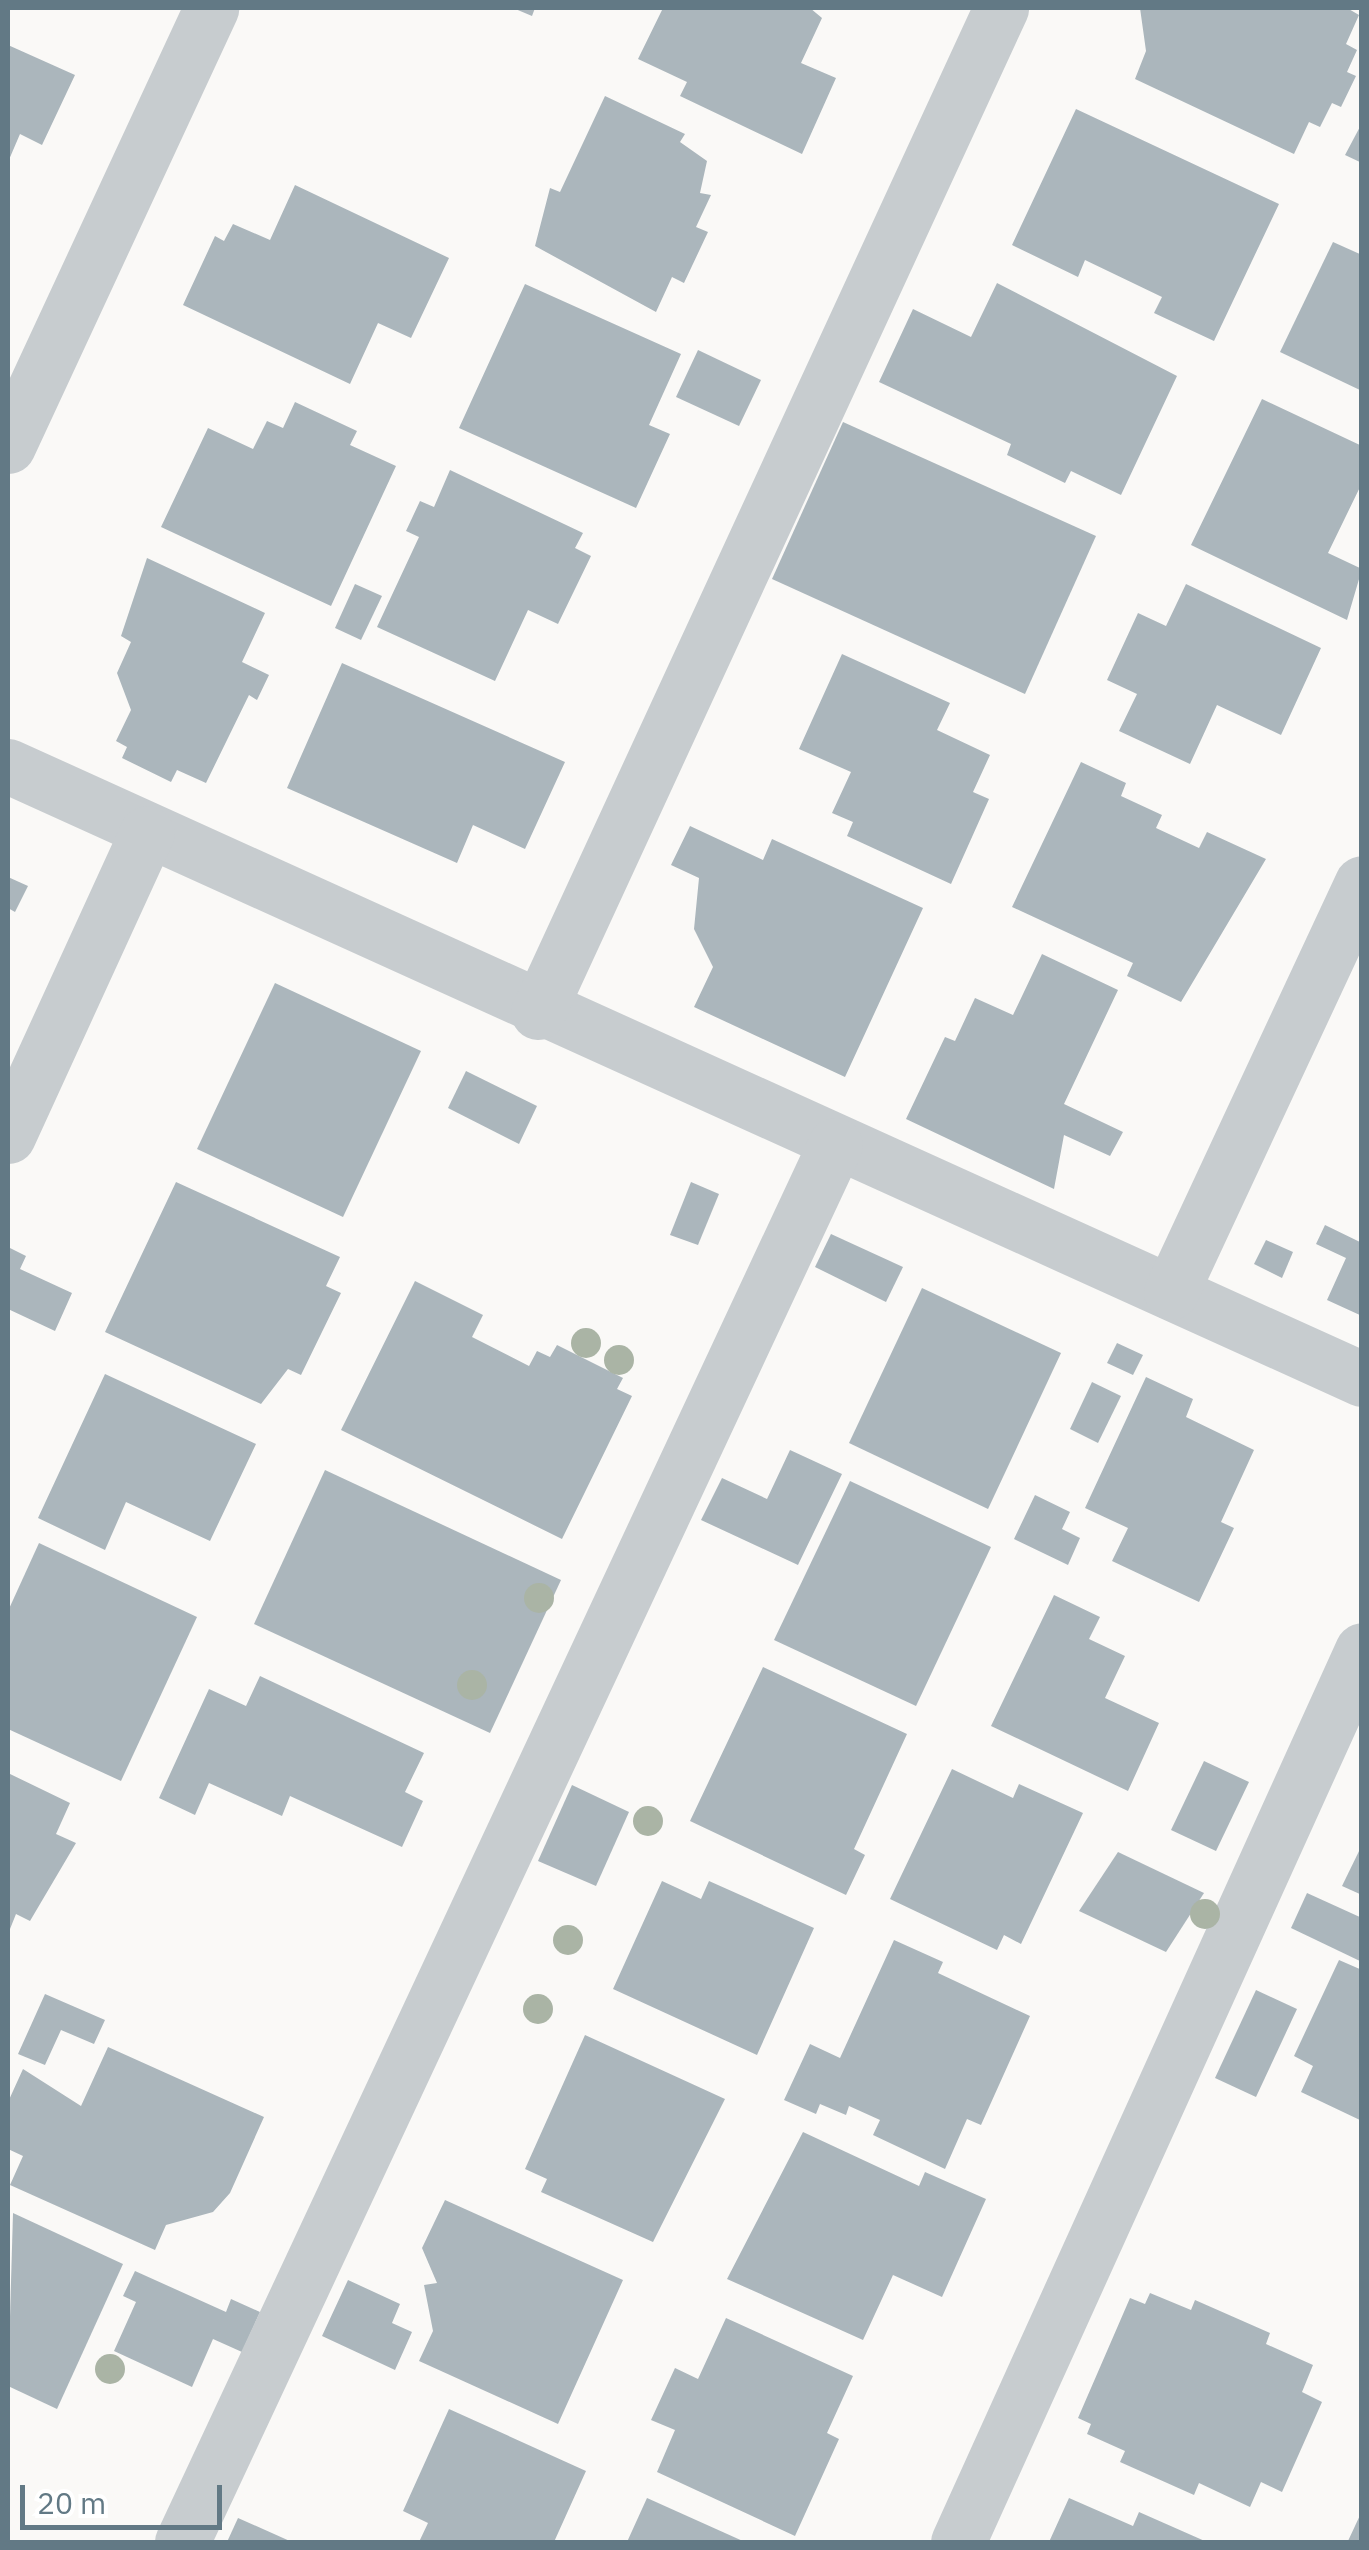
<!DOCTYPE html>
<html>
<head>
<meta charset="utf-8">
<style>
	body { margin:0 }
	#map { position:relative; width:1369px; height:2550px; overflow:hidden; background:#faf9f7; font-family:"IBM Plex Sans",sans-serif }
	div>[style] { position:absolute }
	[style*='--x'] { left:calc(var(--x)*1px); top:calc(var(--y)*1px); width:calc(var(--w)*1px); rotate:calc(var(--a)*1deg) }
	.building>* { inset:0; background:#abb6bc }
	.minor>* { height:55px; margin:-27.5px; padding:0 27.5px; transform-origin:27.5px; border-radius:27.5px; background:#c7cccf }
	.trees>* { width:30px; height:30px; margin:-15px; border-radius:50%; background:#aab4a5 }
	span { translate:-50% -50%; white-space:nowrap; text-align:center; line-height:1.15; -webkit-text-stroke:10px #fff; paint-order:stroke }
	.frame { position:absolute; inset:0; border:10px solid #627985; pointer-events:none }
	.scale { position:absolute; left:20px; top:2485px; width:202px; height:45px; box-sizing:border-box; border:5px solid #627985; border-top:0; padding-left:12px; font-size:30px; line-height:35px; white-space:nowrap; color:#627985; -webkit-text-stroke:8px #fff; paint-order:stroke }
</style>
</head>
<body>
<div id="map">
	<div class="building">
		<i style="clip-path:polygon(513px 8px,535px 8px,532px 16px)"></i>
		<i style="clip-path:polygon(663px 8px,810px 8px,822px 18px,801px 63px,836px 78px,802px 154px,680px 96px,687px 82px,638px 59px)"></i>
		<i style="clip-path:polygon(1140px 8px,1347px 8px,1359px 15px,1346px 44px,1357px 50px,1347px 72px,1356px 76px,1341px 107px,1332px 103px,1320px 127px,1309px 122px,1294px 154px,1135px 79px,1146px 51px)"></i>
		<i style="clip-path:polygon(8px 45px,75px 75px,42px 145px,20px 134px,8px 162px)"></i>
		<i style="clip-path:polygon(605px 96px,685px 134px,680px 142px,707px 161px,700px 193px,711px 195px,696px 227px,708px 232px,684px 283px,672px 277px,656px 312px,535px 246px,550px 188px,560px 192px)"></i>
		<i style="clip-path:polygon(1076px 109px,1279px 204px,1214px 341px,1154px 313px,1162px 297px,1085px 260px,1078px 277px,1012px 245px)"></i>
		<i style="clip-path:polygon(1362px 123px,1362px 163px,1345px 155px)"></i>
		<i style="clip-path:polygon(295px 185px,449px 258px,411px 338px,378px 323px,350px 384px,183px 305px,215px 236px,224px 241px,233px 224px,270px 240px)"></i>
		<i style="clip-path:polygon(1333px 242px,1362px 255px,1362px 391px,1280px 352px)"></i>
		<i style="clip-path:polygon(997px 283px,1177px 376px,1121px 495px,1071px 471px,1065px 483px,1007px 455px,1011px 444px,879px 382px,913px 309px,971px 337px)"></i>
		<i style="clip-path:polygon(525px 284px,681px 354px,649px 425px,670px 434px,636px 508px,459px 428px)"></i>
		<i style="clip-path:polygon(698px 350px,761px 380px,739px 426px,676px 397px)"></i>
		<i style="clip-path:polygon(1262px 399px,1362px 446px,1362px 483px,1328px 553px,1362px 569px,1347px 620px,1191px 545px)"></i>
		<i style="clip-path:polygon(295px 402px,357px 431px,350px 445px,396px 466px,331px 606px,161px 527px,208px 428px,253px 449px,267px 421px,283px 428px)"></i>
		<i style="clip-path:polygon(843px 422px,1096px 536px,1025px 694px,772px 579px)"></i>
		<i style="clip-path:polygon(450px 470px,583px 533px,575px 548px,591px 556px,558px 624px,528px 610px,495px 681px,377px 627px,419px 537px,406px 531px,420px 501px,434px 507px)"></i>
		<i style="clip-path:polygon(147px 558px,265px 613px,242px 662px,269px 675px,257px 700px,249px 695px,206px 783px,177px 770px,171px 782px,122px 758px,127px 747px,116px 741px,131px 710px,117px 673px,131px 642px,121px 636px)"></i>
		<i style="clip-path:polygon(355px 584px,382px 596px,361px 640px,335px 628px)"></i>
		<i style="clip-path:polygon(1186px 584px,1321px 648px,1281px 735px,1217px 705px,1190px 764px,1119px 731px,1137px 694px,1107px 680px,1138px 613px,1166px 626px)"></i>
		<i style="clip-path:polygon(842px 654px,950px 703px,937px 730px,990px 755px,973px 792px,989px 799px,951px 884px,847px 836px,853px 822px,832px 813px,851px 772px,799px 749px)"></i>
		<i style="clip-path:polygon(342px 663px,565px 762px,525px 849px,473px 825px,457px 863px,287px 788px)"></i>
		<i style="clip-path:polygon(1081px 762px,1126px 783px,1121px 796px,1162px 815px,1156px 828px,1199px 848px,1207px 832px,1266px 859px,1181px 1002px,1127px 976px,1133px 963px,1012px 907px)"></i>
		<i style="clip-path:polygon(690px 826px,763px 860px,772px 839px,923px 908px,845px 1077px,694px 1007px,713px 967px,694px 929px,699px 878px,671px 865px)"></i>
		<i style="clip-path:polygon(8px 877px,28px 886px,15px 912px,8px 908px)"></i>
		<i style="clip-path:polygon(1042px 954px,1118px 990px,1064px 1104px,1123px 1132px,1110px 1156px,1064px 1135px,1054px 1189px,906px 1119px,945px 1037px,955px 1041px,975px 998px,1013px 1015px)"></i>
		<i style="clip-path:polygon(275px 983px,421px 1051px,343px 1217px,197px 1149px)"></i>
		<i style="clip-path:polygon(466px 1071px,537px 1106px,519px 1144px,448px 1108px)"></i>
		<i style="clip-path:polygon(176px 1182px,340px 1257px,326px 1286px,341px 1293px,301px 1375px,288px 1369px,261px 1404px,105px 1332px)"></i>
		<i style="clip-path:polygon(691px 1182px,719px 1194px,698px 1245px,670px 1235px)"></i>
		<i style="clip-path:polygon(1325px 1225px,1362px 1243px,1362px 1316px,1327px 1300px,1346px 1258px,1316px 1244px)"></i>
		<i style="clip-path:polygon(831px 1234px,903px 1267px,886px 1302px,815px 1267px)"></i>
		<i style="clip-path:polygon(1266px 1240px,1293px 1252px,1282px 1278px,1254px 1264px)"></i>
		<i style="clip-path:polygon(8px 1247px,26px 1256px,20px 1269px,72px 1293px,55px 1331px,8px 1309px)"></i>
		<i style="clip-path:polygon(415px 1281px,483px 1315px,472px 1337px,529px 1366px,537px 1351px,550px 1357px,557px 1345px,623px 1378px,617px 1389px,632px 1396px,562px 1539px,341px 1430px)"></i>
		<i style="clip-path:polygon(922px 1288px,1061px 1353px,988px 1509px,849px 1443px)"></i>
		<i style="clip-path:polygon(1117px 1343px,1143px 1355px,1133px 1375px,1107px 1363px)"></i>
		<i style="clip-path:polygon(105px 1374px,256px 1444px,210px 1541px,126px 1502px,105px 1550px,38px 1518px)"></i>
		<i style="clip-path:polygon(1146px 1377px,1193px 1399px,1186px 1417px,1254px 1450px,1221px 1522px,1234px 1528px,1199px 1602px,1112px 1561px,1128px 1528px,1085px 1508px)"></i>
		<i style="clip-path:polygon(1092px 1382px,1121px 1396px,1098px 1443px,1070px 1429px)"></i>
		<i style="clip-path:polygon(790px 1450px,842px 1474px,798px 1565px,701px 1520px,722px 1478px,767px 1499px)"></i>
		<i style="clip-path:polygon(325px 1470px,561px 1580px,490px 1733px,254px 1624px)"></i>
		<i style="clip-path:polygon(850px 1481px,991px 1547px,916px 1706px,774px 1640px)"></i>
		<i style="clip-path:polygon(1035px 1495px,1070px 1512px,1062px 1529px,1080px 1538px,1068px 1565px,1014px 1539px)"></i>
		<i style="clip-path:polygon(39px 1543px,197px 1617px,121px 1781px,8px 1729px,8px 1611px)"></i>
		<i style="clip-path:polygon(1054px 1595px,1100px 1617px,1089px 1639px,1125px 1656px,1105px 1698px,1159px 1723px,1128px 1791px,991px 1726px)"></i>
		<i style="clip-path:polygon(763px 1667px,907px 1734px,854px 1849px,865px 1855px,846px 1895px,690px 1821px)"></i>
		<i style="clip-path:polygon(260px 1676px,424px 1753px,405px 1792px,423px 1801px,402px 1847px,290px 1796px,282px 1816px,209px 1783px,195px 1815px,159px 1798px,209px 1689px,246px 1706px)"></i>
		<i style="clip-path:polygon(1204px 1761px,1249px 1782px,1216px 1851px,1171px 1830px)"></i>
		<i style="clip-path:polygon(952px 1769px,1013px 1798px,1019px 1784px,1083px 1813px,1021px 1944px,1004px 1935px,997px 1950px,890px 1899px)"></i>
		<i style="clip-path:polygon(8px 1773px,70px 1803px,56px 1834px,76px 1843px,30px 1921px,16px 1914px,8px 1934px)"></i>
		<i style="clip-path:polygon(572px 1785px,629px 1812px,596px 1886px,538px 1861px)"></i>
		<i style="clip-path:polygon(1362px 1845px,1362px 1895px,1342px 1886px)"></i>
		<i style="clip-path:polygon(1118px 1852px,1204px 1893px,1166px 1952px,1079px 1911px)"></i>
		<i style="clip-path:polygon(662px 1881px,701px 1899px,709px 1881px,814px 1928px,757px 2055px,613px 1989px)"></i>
		<i style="clip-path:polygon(1307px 1893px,1362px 1918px,1362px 1962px,1291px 1928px)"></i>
		<i style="clip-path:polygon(894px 1940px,943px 1962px,938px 1973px,1030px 2016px,981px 2125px,967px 2119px,945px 2169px,873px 2135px,880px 2120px,849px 2106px,846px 2115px,820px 2104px,816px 2114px,784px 2100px,810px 2044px,840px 2058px)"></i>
		<i style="clip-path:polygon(1339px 1960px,1362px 1970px,1362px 2121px,1301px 2092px,1313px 2066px,1294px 2056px)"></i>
		<i style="clip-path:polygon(1256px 1990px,1297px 2009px,1256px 2097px,1215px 2078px)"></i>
		<i style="clip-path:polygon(45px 1994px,105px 2020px,94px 2044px,61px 2030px,45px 2065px,18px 2054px)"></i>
		<i style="clip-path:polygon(585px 2035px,725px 2099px,653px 2242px,541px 2192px,547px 2179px,525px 2169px)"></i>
		<i style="clip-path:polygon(108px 2047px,264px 2117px,230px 2193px,213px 2212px,166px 2225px,155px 2250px,10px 2185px,23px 2156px,8px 2149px,8px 2102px,23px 2069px,81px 2106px)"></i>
		<i style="clip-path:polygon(803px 2132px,919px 2186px,925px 2172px,986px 2199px,942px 2297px,893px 2275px,863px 2340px,727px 2279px)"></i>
		<i style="clip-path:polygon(445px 2200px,623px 2280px,558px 2424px,419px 2361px,433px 2331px,424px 2285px,437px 2283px,422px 2248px)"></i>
		<i style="clip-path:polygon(13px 2213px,123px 2264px,57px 2409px,8px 2386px)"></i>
		<i style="clip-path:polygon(135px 2271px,226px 2312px,231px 2299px,260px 2312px,242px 2352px,213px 2339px,192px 2387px,114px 2351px,136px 2302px,123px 2296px)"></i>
		<i style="clip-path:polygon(348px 2280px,400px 2304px,392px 2323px,412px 2332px,395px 2370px,322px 2336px)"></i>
		<i style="clip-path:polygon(1150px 2293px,1191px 2310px,1195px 2300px,1270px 2333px,1266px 2344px,1313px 2365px,1302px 2392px,1322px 2402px,1282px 2492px,1261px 2482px,1250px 2507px,1199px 2483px,1194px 2495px,1120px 2462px,1125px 2451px,1087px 2434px,1091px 2424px,1078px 2418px,1130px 2298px,1145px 2304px)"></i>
		<i style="clip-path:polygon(726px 2318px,853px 2376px,827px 2433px,839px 2439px,795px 2536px,657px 2472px,675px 2430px,651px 2420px,675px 2368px,698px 2379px)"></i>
		<i style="clip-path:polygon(449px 2409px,586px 2471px,554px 2542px,419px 2542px,428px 2523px,403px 2511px)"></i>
		<i style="clip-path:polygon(647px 2498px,745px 2542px,627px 2542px)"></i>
		<i style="clip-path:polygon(1069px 2498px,1133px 2526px,1139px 2512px,1207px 2542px,1049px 2542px)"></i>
		<i style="clip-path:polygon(1362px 2511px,1362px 2542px,1351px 2542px,1348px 2541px)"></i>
		<i style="clip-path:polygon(238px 2518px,292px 2542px,227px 2542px)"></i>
	</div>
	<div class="minor">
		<i style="--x:8;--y:446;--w:483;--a:-65.1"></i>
		<i style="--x:8;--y:766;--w:1486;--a:24.36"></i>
		<i style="--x:538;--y:1012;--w:1106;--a:-65.24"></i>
		<i style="--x:8;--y:1136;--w:333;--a:-65.4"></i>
		<i style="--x:1171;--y:1292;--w:451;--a:-65"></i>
		<i style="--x:182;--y:2542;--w:1542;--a:-64.95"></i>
		<i style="--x:958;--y:2542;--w:979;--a:-65.63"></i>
	</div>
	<div class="trees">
		<i style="left:586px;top:1343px"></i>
		<i style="left:619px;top:1360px"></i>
		<i style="left:539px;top:1598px"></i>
		<i style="left:472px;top:1685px"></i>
		<i style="left:648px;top:1821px"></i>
		<i style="left:1205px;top:1914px"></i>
		<i style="left:568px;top:1940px"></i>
		<i style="left:538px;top:2009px"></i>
		<i style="left:110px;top:2369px"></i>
	</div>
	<div class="frame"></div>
	<div class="scale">20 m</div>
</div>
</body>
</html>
